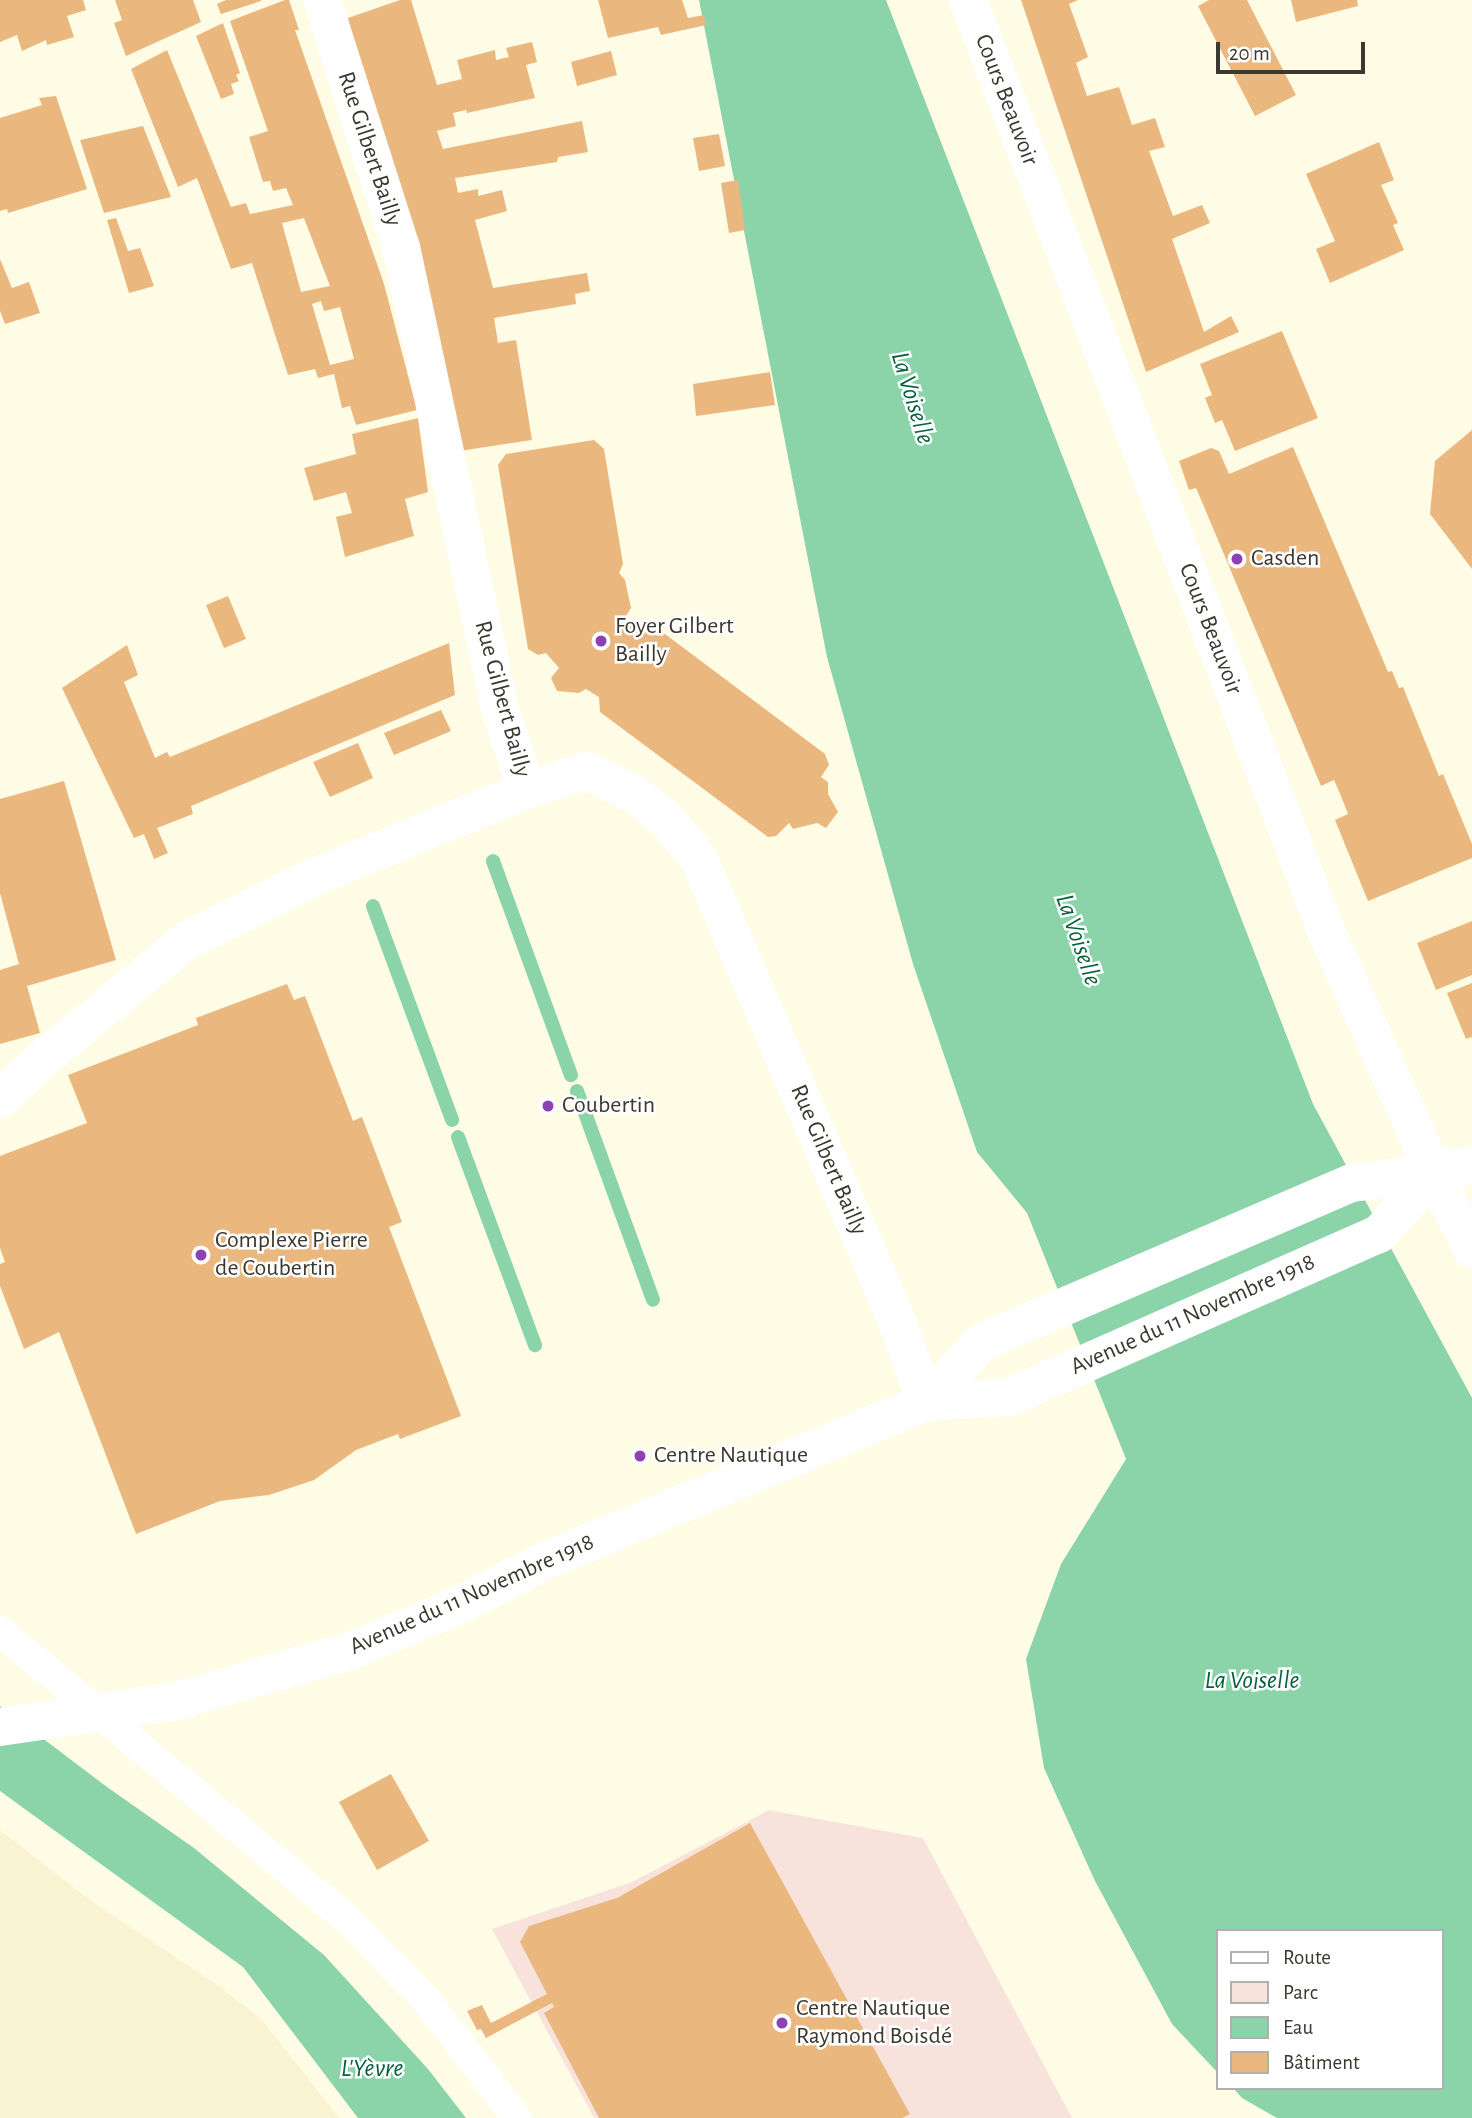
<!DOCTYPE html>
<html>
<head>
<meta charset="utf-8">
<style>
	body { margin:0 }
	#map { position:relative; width:1472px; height:2118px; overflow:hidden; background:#fffce6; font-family:"Alegreya Sans",sans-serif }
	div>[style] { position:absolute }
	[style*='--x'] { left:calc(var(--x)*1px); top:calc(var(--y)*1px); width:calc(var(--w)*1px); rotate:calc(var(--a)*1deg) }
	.built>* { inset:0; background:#f9f3d1 }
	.green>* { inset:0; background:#f8e3dc }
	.water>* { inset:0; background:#8bd4a9 }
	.stream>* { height:14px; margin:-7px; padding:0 7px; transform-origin:7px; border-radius:7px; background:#8bd4a9 }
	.building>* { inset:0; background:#eab87e }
	.service>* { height:30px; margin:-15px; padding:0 15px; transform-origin:15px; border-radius:15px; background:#fff }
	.minor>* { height:38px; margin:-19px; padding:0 19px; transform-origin:19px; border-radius:19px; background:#fff }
	.secondary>* { height:38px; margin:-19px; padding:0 19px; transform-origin:19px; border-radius:19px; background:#fff }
	.dots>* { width:19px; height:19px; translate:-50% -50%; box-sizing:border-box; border:4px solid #fff; border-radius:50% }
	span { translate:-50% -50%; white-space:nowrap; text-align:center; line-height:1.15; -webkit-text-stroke:5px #fff; paint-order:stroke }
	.street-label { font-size:24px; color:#3b392f }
	.poi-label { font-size:24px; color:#3b392f }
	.left { translate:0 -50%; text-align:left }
	.water-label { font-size:26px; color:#06623c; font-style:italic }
	.legend { position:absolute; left:1216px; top:1929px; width:228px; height:161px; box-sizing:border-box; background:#fff; border:2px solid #b1b0ac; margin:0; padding:9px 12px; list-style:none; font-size:21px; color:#3b392f }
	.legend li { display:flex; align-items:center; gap:14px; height:35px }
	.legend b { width:35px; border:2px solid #b1b0ac }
	.scale { position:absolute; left:1216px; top:42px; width:149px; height:32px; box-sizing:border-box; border:4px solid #3b392f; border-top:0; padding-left:9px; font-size:21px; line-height:24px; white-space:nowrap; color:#3b392f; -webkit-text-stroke:5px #fff; paint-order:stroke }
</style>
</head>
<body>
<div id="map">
	<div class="built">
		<i style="clip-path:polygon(0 1830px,90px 1900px,223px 1989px,263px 2021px,339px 2118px,0 2118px)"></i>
	</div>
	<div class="green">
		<i style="clip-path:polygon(769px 1810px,923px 1838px,1072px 2118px,594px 2118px,492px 1929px,632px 1882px)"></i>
	</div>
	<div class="water">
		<i style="clip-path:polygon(699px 0,886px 0,1313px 1104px,1472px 1398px,1472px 2118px,1277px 2118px,1242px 2098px,1233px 2088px,1442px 2088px,1442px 1931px,1218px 1931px,1218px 2073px,1172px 2024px,1095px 1881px,1044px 1768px,1026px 1659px,1061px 1564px,1126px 1459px,1027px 1213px,977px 1152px,913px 964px,827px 657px)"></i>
		<i style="clip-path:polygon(0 1706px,107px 1787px,194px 1848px,324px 1955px,428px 2069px,466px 2118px,358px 2118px,243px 1967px,0 1791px)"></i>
	</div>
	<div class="stream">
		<i style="--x:493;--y:861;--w:228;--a:70"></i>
		<i style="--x:373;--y:906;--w:228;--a:69.7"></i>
		<i style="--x:577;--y:1091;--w:222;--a:70"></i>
		<i style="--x:458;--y:1137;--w:222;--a:69.7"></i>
	</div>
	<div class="building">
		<i style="clip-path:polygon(0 0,83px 0,86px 10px,67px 16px,74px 37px,47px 45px,46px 40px,22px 51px,17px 35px,0 42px)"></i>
		<i style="clip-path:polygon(115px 0,193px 0,201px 22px,126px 56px,114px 23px,122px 20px)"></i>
		<i style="clip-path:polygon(226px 0,261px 0,261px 1px,221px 14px,217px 4px)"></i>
		<i style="clip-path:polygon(evenodd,285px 0,289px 0,299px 30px,295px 30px,384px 284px,417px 410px,356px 425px,350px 406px,342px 408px,334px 374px,318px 378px,315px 369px,288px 375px,252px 263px,231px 269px,197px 178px,178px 187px,131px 69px,167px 50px,231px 207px,246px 203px,250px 214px,293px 205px,286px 188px,273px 191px,270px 181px,263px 182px,249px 137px,268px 131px,230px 21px,285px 0,304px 218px,330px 286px,301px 292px,282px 223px,304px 218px,285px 0,321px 301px,324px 311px,340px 307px,354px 359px,330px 365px,312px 304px,321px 301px)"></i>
		<i style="clip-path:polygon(400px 0,411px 0,437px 85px,462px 79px,457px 60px,495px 50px,496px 60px,509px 57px,506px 48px,532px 42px,537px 62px,526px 65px,535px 98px,467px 113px,466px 110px,453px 113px,456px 126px,437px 131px,443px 149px,582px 121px,588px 152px,558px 157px,557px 162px,455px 178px,458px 193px,478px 189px,478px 196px,502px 190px,507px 211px,475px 220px,493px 288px,587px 273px,590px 291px,575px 294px,576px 304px,494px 318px,498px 343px,516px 340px,532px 440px,459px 451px,345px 19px)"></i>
		<i style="clip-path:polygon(598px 0,682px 0,688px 18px,704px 15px,706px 25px,661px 35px,658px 27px,608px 38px)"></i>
		<i style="clip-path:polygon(1021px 0,1078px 0,1069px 4px,1088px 57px,1076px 63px,1087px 96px,1119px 87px,1132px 125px,1155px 118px,1165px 147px,1149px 151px,1173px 216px,1202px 205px,1210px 223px,1172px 239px,1204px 332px,1231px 316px,1239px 332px,1146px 372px)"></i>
		<i style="clip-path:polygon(1209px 0,1247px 0,1296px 95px,1255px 116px,1198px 6px)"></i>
		<i style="clip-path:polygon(1291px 0,1357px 0,1358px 6px,1296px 22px)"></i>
		<i style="clip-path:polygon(223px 23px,240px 73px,236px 75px,239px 81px,231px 84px,234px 94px,221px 99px,196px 36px)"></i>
		<i style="clip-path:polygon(611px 51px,617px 75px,577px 86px,571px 62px)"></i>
		<i style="clip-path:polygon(56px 96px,87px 189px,8px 213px,7px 209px,0 211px,0 118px,42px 105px,39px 98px)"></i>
		<i style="clip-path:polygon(143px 126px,171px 197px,104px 213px,80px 140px)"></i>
		<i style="clip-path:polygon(719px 134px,725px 166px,699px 171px,693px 138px)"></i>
		<i style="clip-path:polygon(1379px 142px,1394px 180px,1381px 185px,1398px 223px,1393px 225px,1404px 250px,1330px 283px,1316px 249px,1335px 241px,1306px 174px)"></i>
		<i style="clip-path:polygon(738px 180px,745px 230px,729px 233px,721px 183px)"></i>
		<i style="clip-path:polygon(116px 218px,128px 251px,140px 248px,154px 286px,129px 293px,107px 220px)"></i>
		<i style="clip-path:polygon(0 259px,12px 288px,29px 282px,40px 313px,5px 324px,0 311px)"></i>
		<i style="clip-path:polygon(1282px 331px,1318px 418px,1235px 451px,1222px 420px,1215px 423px,1205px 398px,1212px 395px,1200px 364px)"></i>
		<i style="clip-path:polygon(770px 372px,775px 405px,696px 416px,693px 384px)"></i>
		<i style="clip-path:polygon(418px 418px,428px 492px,405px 499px,414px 536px,345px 557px,336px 517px,352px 513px,346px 492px,314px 501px,304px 468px,356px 454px,352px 434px)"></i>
		<i style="clip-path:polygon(1472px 430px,1472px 569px,1430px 514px,1435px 461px)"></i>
		<i style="clip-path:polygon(594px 440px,604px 449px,623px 564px,619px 573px,625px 580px,631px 608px,624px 619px,648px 634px,665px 634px,825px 754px,829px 765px,821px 777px,828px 782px,828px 794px,838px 812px,826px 828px,817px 823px,793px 829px,789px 823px,776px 836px,768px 837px,600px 712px,599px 697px,586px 689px,579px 693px,557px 691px,551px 678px,559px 668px,546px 653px,538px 655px,528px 649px,498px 465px,506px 454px)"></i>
		<i style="clip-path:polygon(1293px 447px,1388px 672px,1392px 671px,1399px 688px,1403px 687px,1439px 776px,1443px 774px,1472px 844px,1472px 858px,1368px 901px,1335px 820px,1348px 814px,1341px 796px,1334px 780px,1321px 786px,1205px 509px,1196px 488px,1189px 490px,1179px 461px,1211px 448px,1219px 451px,1229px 474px)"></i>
		<i style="clip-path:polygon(228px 596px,246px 639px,224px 648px,206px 605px)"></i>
		<i style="clip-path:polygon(449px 643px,455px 695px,191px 806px,193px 814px,157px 828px,168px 853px,154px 859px,144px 834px,134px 838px,62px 688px,127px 645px,138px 675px,124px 682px,155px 758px,167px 752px,170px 757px)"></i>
		<i style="clip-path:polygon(441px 710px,451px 731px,394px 755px,384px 733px)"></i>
		<i style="clip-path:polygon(358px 743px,373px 778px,330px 797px,313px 762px)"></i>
		<i style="clip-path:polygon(64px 781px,116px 960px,27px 986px,40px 1033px,0 1044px,0 970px,19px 964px,0 893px,0 799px)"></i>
		<i style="clip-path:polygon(1472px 921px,1472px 975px,1436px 990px,1417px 943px)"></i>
		<i style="clip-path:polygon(1472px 983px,1472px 1037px,1466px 1039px,1447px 993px)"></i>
		<i style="clip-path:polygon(287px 984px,294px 1000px,305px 996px,353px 1121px,362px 1117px,402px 1222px,389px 1227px,461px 1416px,400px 1439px,398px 1434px,356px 1450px,314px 1480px,269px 1495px,220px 1501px,136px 1534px,59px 1332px,24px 1349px,0 1286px,0 1264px,5px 1262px,0 1248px,0 1156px,87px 1123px,68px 1075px,198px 1025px,196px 1018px)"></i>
		<i style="clip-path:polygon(391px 1774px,429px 1841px,377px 1870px,339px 1802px)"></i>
		<i style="clip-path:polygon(750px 1823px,910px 2114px,902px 2118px,599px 2118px,544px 2013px,554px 2007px,552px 2003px,486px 2038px,481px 2029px,477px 2030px,467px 2011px,482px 2005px,491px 2023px,547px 1994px,520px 1942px,529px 1926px,617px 1898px)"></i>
	</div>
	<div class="service">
		<i style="--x:0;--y:1631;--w:455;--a:39.7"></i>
		<i style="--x:350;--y:1922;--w:109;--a:45.7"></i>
		<i style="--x:426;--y:2000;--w:149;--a:52.4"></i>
	</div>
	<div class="minor">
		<i style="--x:322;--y:0;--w:259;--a:72.3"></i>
		<i style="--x:401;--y:247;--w:469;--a:77.9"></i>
		<i style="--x:499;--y:706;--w:89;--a:71.6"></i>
		<i style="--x:968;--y:0;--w:1000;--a:68.95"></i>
		<i style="--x:1327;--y:933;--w:263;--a:66"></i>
		<i style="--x:1434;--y:1173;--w:86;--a:63.7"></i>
		<i style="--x:0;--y:1099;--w:60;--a:-43"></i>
		<i style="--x:44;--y:1058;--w:183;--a:-39.4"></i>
		<i style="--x:185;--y:942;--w:142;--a:-26.7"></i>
		<i style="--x:312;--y:878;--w:232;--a:-22.3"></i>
		<i style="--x:527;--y:790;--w:63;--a:-17.6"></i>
		<i style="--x:587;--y:771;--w:52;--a:26.1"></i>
		<i style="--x:634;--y:794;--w:41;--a:38"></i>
		<i style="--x:666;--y:819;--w:52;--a:50.5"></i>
		<i style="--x:699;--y:859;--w:494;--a:66.8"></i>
		<i style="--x:894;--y:1313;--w:95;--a:70.2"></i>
	</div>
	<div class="secondary">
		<i style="--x:926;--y:1402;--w:82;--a:-47"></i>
		<i style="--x:982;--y:1342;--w:403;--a:-23.3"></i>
		<i style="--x:1352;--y:1183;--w:83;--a:-7"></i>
		<i style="--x:1434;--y:1173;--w:12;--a:-42"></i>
		<i style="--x:0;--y:1727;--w:179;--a:-8.4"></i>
		<i style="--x:177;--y:1701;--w:182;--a:-16.2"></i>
		<i style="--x:352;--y:1650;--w:119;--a:-22.7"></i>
		<i style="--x:462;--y:1604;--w:90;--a:-27.7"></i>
		<i style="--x:542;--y:1562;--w:416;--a:-22.6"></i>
		<i style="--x:926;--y:1402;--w:83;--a:-3.4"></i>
		<i style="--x:1009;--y:1397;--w:404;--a:-23.8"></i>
		<i style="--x:1379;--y:1234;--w:82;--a:-48"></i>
		<i style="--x:1434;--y:1173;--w:39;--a:-12"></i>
	</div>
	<div class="dots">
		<i style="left:1237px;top:559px;background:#8d42b4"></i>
		<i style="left:601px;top:641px;background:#8d42b4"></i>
		<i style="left:548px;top:1106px;background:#8d42b4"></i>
		<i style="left:201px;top:1255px;background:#8d42b4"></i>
		<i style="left:640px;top:1456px;background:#8d42b4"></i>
		<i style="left:782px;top:2023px;background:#8d42b4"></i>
	</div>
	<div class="street-label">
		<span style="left:1006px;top:100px;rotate:69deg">Cours Beauvoir</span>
		<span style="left:369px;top:149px;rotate:72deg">Rue Gilbert Bailly</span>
		<span style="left:1210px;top:629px;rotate:69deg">Cours Beauvoir</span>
		<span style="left:502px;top:699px;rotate:75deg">Rue Gilbert Bailly</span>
		<span style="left:828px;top:1160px;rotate:67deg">Rue Gilbert Bailly</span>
		<span style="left:1193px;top:1315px;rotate:-24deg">Avenue du 11 Novembre 1918</span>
		<span style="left:472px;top:1595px;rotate:-24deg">Avenue du 11 Novembre 1918</span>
	</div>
	<div class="poi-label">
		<span class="left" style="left:1251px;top:559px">Casden</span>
		<span class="left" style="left:615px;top:641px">Foyer Gilbert<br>Bailly</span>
		<span class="left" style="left:562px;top:1106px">Coubertin</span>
		<span class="left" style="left:215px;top:1255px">Complexe Pierre<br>de Coubertin</span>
		<span class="left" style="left:654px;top:1456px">Centre Nautique</span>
		<span class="left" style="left:796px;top:2023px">Centre Nautique<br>Raymond Boisdé</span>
	</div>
	<div class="water-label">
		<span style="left:912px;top:398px;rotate:73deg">La Voiselle</span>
		<span style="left:1078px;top:940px;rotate:71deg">La Voiselle</span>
		<span style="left:1252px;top:1681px">La Voiselle</span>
		<span style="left:372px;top:2069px">L'Yèvre</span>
	</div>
	<ul class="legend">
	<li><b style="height:9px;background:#fff"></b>Route</li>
	<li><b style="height:19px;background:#f8e3dc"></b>Parc</li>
	<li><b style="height:19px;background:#8bd4a9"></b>Eau</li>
	<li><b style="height:19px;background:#eab87e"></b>Bâtiment</li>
	</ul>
	<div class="scale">20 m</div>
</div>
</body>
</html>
